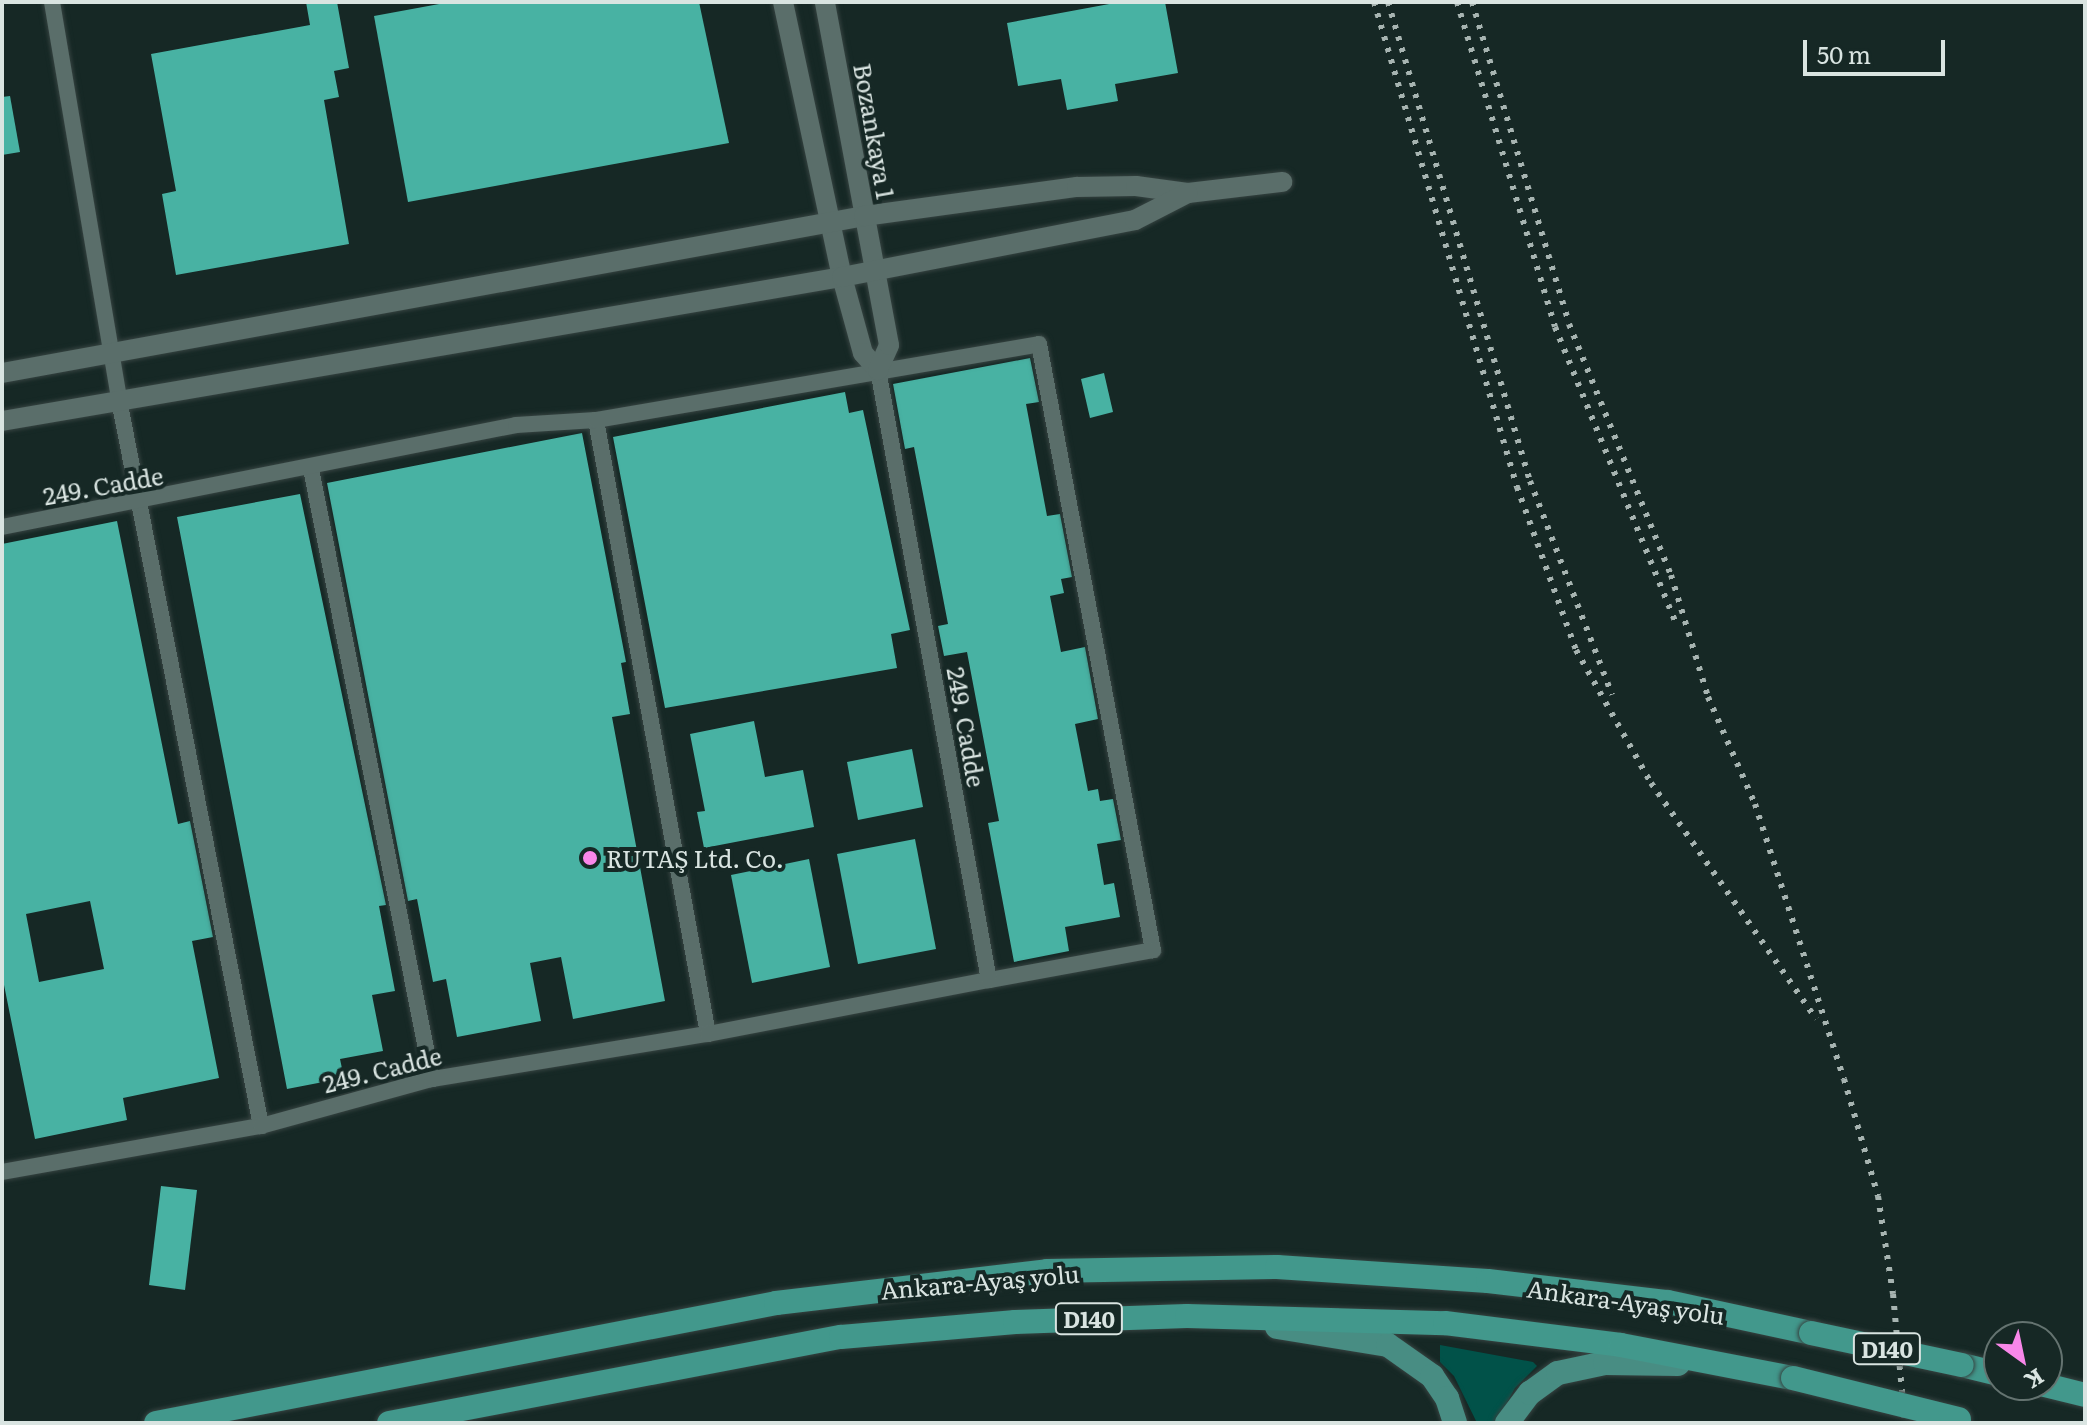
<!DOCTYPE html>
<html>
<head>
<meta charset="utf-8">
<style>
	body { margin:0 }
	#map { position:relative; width:2087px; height:1425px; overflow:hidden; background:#162825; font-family:Literata,serif }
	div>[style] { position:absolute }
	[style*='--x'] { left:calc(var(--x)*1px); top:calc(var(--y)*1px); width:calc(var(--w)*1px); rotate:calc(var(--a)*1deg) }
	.green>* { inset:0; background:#015249 }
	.building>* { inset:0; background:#48b2a3 }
	.roads { filter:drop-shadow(0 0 2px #364341) drop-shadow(0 0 2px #364341) }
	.minor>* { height:16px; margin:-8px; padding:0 8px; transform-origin:8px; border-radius:8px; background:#5a6e6a }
	.tertiary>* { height:20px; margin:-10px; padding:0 10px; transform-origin:10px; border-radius:10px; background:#5a6e6a }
	.primary>* { height:24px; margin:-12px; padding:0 12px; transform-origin:12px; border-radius:12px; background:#488d83 }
	.trunk>* { height:24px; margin:-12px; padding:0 12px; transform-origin:12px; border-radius:12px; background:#42988c }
	.rail>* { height:6px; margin-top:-3px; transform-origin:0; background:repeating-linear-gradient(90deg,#a7b4b1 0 4px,transparent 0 12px) }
	.bridges { filter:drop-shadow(0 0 2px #364341) drop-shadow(0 0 2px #364341) }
	.trunk-bridge>* { height:24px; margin:-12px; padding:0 12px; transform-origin:12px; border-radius:12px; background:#42988c }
	.dots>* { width:22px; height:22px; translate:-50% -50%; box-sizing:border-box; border:4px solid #162825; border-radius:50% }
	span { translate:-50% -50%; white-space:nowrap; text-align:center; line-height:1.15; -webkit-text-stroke:8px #162825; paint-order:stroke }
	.shield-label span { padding:2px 6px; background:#162825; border:2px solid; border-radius:6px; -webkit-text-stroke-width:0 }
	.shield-label { font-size:22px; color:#d9e4e1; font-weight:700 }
	.street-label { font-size:24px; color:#d9e4e1 }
	.poi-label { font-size:24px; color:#d9e4e1 }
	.left { translate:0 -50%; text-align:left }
	.frame { position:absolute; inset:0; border:4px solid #d9e4e1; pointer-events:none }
	.north { position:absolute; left:1983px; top:1321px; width:80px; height:80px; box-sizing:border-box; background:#162825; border:2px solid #647370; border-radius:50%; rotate:147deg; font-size:22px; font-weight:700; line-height:32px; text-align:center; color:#d9e4e1 }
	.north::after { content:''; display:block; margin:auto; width:28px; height:36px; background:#f987e9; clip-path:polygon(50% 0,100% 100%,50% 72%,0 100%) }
	.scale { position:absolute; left:1803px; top:40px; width:142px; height:36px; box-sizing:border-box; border:4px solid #d9e4e1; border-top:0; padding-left:10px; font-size:24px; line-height:28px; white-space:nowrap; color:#d9e4e1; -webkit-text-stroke:6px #162825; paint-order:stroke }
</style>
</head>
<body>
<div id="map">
	<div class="green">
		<i style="clip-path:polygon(1440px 1345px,1533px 1362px,1537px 1366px,1515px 1388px,1496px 1423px,1477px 1423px,1454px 1376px,1440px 1362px)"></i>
	</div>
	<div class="building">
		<i style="clip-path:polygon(306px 2px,337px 2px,349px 68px,334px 71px,339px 97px,324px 100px,349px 244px,176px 275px,162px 194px,176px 191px,151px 54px,310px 25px)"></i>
		<i style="clip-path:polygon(450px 2px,699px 2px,729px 143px,408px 202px,374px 16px)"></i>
		<i style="clip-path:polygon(1120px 2px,1165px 2px,1178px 73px,1115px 84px,1118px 101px,1067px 110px,1061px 79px,1018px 86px,1007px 23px)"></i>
		<i style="clip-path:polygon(10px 96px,20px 152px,2px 155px,2px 97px)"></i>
		<i style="clip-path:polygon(1030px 358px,1039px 402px,1026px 404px,1047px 516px,1060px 514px,1072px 577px,1061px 579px,1064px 593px,1050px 596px,1061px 652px,1085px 647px,1098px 719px,1075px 724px,1088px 791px,1098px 789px,1100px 801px,1113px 799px,1121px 840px,1097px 844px,1104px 885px,1114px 883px,1120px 917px,1065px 927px,1069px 951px,1014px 962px,988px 823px,999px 821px,967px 652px,944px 656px,938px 626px,948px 624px,914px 447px,905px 449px,893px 384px)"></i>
		<i style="clip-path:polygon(1104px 373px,1113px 412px,1090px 418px,1081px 379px)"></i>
		<i style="clip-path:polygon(845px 392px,849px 413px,863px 410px,910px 630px,891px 634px,897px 668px,665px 708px,613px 437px)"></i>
		<i style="clip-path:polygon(582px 433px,626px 662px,621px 663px,630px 714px,612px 717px,665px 1001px,573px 1019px,561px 957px,530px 963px,541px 1021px,457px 1037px,446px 979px,433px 982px,417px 899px,408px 901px,327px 483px)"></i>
		<i style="clip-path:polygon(300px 494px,386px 905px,379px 906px,395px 991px,372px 995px,383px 1051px,340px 1059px,344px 1078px,287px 1089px,177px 517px)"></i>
		<i style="clip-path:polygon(evenodd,117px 521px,178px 824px,190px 821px,213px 937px,192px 941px,219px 1078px,123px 1098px,127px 1120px,35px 1139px,2px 975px,2px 544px,117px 521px,90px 901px,104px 969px,39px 982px,26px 914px,90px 901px)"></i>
		<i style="clip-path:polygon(754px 721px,765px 777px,803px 770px,814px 827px,704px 848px,697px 812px,705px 811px,690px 734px)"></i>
		<i style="clip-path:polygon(912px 749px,923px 807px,858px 820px,847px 762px)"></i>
		<i style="clip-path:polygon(915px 839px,936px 949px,858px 964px,837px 854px)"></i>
		<i style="clip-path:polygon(809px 859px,830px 967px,752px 983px,731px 875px)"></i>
		<i style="clip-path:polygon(161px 1186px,197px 1190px,185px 1290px,149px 1285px)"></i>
	</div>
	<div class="roads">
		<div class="minor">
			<i style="--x:52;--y:2;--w:404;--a:80.4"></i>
			<i style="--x:119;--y:400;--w:740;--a:78.93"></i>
			<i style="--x:596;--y:420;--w:624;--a:79.66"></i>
			<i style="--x:311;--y:469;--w:622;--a:78.78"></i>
			<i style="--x:2;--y:527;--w:524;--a:-11.22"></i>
			<i style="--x:516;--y:425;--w:80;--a:-3.6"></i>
			<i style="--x:596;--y:420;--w:449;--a:-9.7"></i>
			<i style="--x:1039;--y:344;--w:617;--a:79.35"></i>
			<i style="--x:1153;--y:950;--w:167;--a:169.6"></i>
			<i style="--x:2;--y:1172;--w:263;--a:-10.1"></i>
			<i style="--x:261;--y:1126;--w:177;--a:-15.4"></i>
			<i style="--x:432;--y:1079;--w:280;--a:-9.3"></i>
			<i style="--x:708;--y:1034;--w:286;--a:-10.9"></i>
			<i style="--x:989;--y:980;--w:620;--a:-100.31"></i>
		</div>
		<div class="tertiary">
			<i style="--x:783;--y:2;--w:281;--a:77.9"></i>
			<i style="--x:842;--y:277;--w:79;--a:74.6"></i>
			<i style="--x:863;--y:353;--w:23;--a:49"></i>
			<i style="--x:878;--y:370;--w:27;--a:-66"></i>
			<i style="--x:889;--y:345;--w:349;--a:-100.6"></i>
			<i style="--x:2;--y:373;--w:876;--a:-10.32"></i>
			<i style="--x:864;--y:216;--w:215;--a:-7.8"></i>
			<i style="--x:1077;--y:187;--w:59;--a:-1"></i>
			<i style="--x:1136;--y:186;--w:52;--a:7.7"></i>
			<i style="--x:1188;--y:193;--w:95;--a:-6.7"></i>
			<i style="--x:2;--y:421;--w:852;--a:-9.73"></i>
			<i style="--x:842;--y:277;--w:298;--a:-11"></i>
			<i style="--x:1135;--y:220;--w:59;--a:-27"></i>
		</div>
		<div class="primary">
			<i style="--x:1277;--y:1327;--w:112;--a:9.2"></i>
			<i style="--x:1388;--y:1345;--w:54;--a:35.2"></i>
			<i style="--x:1432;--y:1376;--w:27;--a:56"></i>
			<i style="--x:1447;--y:1398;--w:26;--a:72"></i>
			<i style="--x:1507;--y:1423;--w:38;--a:-53"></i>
			<i style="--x:1530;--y:1393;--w:34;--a:-36"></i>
			<i style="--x:1558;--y:1373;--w:48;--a:-12"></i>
			<i style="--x:1605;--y:1363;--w:73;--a:0.8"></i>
		</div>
		<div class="trunk">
			<i style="--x:1962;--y:1365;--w:38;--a:14"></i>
			<i style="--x:2045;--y:1385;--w:41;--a:14"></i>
			<i style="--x:156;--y:1423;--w:632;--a:-10.95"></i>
			<i style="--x:776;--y:1303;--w:273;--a:-6.7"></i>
			<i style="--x:1047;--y:1271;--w:230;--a:-1"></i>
			<i style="--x:1277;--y:1267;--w:211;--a:3.8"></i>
			<i style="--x:1488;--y:1281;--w:181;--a:6.7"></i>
			<i style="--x:1668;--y:1302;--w:146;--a:12.2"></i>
			<i style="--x:389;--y:1423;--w:460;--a:-10.8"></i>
			<i style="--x:841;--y:1337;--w:175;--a:-4.9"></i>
			<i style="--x:1015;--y:1322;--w:172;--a:-2"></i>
			<i style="--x:1187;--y:1316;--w:258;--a:1.6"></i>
			<i style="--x:1445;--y:1323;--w:177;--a:7.1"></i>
			<i style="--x:1621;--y:1345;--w:175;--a:10.9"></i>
		</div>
	</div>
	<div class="rail">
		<i style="--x:1374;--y:2;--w:506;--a:73.57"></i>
		<i style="--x:1517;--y:487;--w:173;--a:70.1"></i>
		<i style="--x:1576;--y:650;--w:153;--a:60.6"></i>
		<i style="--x:1651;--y:783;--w:288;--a:55"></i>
		<i style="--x:1388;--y:2;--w:500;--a:73.5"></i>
		<i style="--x:1530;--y:481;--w:229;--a:69"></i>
		<i style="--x:1457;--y:2;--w:339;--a:73.2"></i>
		<i style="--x:1555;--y:327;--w:321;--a:67.8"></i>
		<i style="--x:1472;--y:2;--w:336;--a:73.2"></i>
		<i style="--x:1569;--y:324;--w:271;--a:67.9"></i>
		<i style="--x:1671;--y:575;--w:127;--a:73.1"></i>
		<i style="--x:1708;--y:697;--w:117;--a:66.3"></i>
		<i style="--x:1755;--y:804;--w:289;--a:72.1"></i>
		<i style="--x:1844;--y:1079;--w:122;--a:73.8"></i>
		<i style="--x:1878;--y:1196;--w:99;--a:81.3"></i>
		<i style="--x:1893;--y:1294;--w:130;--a:84.7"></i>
	</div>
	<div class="bridges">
		<div class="trunk-bridge">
			<i style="--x:1811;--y:1333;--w:154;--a:12"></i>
			<i style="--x:1793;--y:1378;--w:171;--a:13.9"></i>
		</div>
	</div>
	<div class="dots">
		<i style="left:590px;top:858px;background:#f987e9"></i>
	</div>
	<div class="shield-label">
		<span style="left:1089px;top:1319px">D140</span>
		<span style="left:1887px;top:1349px">D140</span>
	</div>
	<div class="street-label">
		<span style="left:875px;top:131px;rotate:80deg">Bozankaya 1</span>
		<span style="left:103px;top:485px;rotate:-10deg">249. Cadde</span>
		<span style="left:967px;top:727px;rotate:80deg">249. Cadde</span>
		<span style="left:382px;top:1069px;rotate:-14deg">249. Cadde</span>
		<span style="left:980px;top:1281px;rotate:-5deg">Ankara-Ayaş yolu</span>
		<span style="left:1626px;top:1301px;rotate:8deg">Ankara-Ayaş yolu</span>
	</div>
	<div class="poi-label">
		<span class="left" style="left:606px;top:858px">RUTAŞ Ltd. Co.</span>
	</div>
	<div class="frame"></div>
	<div class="north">K</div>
	<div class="scale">50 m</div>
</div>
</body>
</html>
